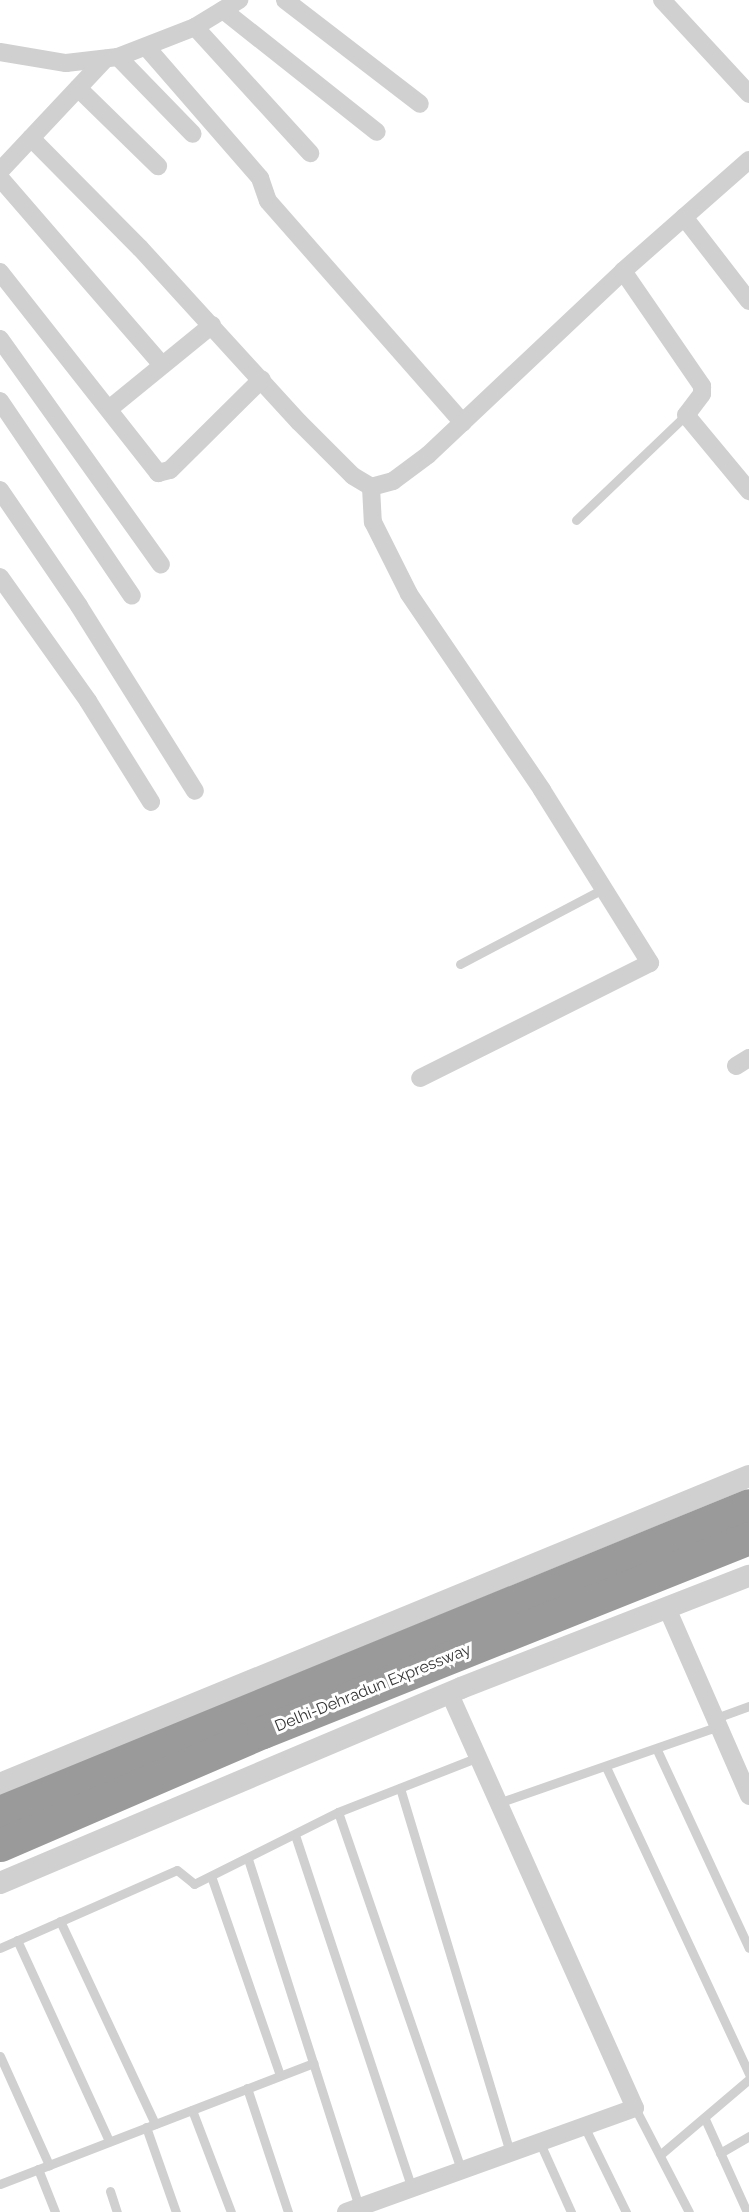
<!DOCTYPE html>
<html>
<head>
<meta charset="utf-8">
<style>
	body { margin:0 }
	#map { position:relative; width:749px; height:2212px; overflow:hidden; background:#fff; font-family:Raleway,sans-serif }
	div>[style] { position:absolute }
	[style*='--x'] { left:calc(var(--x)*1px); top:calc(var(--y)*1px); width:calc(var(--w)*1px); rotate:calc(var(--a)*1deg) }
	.service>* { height:9px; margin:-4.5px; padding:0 4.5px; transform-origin:4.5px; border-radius:4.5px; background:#d0d0d0 }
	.minor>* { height:18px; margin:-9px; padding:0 9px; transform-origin:9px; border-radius:9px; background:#d0d0d0 }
	.tertiary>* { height:22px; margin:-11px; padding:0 11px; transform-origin:11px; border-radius:11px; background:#d0d0d0 }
	.motorway>* { height:33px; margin:-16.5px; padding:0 16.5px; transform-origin:16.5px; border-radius:16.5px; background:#9a9a9a }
	span { translate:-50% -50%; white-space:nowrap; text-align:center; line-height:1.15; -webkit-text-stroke:6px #fff; paint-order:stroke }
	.street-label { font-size:16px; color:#333 }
</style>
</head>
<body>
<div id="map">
	<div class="service">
		<i style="--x:576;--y:520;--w:152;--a:-43.7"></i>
		<i style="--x:460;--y:964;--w:164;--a:-27.7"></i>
		<i style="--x:716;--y:1718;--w:35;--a:-20"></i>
		<i style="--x:657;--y:1750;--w:218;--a:65.1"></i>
		<i style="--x:606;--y:1767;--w:339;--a:65"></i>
		<i style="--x:400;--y:1788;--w:383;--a:73.2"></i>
		<i style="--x:498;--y:1803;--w:234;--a:-19.2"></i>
		<i style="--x:338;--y:1812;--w:381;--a:71"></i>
		<i style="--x:295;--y:1835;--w:373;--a:71.7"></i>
		<i style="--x:248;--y:1859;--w:365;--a:72.3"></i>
		<i style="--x:211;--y:1876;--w:211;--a:70.9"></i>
		<i style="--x:60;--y:1921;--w:224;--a:64.9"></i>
		<i style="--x:17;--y:1940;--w:221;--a:65.4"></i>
		<i style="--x:0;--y:1948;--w:193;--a:-23.8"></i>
		<i style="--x:177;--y:1870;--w:22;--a:39"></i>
		<i style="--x:194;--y:1884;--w:161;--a:-26.6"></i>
		<i style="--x:338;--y:1812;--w:150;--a:-21.4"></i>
		<i style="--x:0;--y:2056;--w:120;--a:65.8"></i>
		<i style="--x:247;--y:2088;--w:131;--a:71.7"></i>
		<i style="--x:635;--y:2108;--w:117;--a:62.6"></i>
		<i style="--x:192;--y:2110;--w:109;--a:69.1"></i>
		<i style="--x:705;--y:2119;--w:102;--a:65.7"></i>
		<i style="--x:584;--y:2126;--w:96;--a:64"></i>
		<i style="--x:146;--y:2127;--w:90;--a:70.6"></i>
		<i style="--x:540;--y:2143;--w:76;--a:65.8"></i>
		<i style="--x:720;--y:2153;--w:34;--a:-30"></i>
		<i style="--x:661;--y:2154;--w:116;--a:-40.4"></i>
		<i style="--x:38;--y:2169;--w:46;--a:68.4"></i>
		<i style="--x:0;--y:2184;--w:336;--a:-21.1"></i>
		<i style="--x:110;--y:2191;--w:22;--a:72"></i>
	</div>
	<div class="minor">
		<i style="--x:285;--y:0;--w:170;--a:37.6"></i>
		<i style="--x:662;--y:0;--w:128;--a:47.2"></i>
		<i style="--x:223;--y:10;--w:196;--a:38.4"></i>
		<i style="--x:195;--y:27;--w:171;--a:47.6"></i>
		<i style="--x:148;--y:49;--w:171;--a:49"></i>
		<i style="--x:260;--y:178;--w:24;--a:71"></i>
		<i style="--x:268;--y:201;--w:295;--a:48.7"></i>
		<i style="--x:0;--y:52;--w:67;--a:9.5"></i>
		<i style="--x:66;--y:63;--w:52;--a:-6.6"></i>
		<i style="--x:118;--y:57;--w:83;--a:-21.3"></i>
		<i style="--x:195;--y:27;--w:52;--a:-31.5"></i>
		<i style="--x:118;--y:57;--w:107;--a:45.8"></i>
		<i style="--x:78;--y:88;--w:112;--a:44.3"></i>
		<i style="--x:31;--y:138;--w:155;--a:45.3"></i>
		<i style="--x:140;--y:248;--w:236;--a:47.6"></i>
		<i style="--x:299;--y:422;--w:76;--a:45"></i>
		<i style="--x:353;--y:476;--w:21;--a:31"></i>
		<i style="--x:371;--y:487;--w:23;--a:-15"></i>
		<i style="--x:393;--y:481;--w:44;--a:-36.6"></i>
		<i style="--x:428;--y:455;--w:268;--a:-43.3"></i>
		<i style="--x:623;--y:271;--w:168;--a:-41.4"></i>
		<i style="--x:0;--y:171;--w:154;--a:-46.8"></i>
		<i style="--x:0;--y:178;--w:247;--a:49.1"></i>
		<i style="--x:684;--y:217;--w:106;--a:52.3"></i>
		<i style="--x:623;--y:271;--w:140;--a:55.5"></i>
		<i style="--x:702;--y:386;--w:8;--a:90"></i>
		<i style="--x:702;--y:394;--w:26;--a:127"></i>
		<i style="--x:686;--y:415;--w:99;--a:50.3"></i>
		<i style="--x:0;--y:272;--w:256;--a:51.8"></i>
		<i style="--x:158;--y:473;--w:12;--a:-14"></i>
		<i style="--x:170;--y:470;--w:129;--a:-44.7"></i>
		<i style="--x:0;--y:339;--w:277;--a:54.5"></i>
		<i style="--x:0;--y:401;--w:235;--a:55.9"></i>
		<i style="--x:109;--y:409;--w:133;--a:-39.2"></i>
		<i style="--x:371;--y:487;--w:35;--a:87"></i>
		<i style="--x:373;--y:522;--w:80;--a:63.4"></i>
		<i style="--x:409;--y:594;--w:237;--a:55.8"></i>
		<i style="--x:542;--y:790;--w:204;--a:58"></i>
		<i style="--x:650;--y:963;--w:257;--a:153.4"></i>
		<i style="--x:0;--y:490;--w:140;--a:55.7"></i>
		<i style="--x:79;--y:606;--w:218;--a:57.9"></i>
		<i style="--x:0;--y:577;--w:152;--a:54.6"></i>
		<i style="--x:88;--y:701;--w:119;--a:58"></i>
		<i style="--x:736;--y:1066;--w:15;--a:-32"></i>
		<i style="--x:667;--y:1608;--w:205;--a:66.4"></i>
		<i style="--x:346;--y:2212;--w:307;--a:-19.8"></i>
		<i style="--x:635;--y:2108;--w:455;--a:-114.1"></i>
	</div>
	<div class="tertiary">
		<i style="--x:0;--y:1784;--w:810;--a:-22.35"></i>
		<i style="--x:0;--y:1883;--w:501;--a:-22.93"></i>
		<i style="--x:461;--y:1688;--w:309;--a:-21.3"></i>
	</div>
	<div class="motorway">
		<i style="--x:0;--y:1812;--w:809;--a:-22.29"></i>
		<i style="--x:0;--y:1845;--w:286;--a:-23.3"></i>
		<i style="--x:263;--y:1732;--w:523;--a:-21.76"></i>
	</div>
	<div class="street-label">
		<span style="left:373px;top:1688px;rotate:-22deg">Delhi-Dehradun Expressway</span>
	</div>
</div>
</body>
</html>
